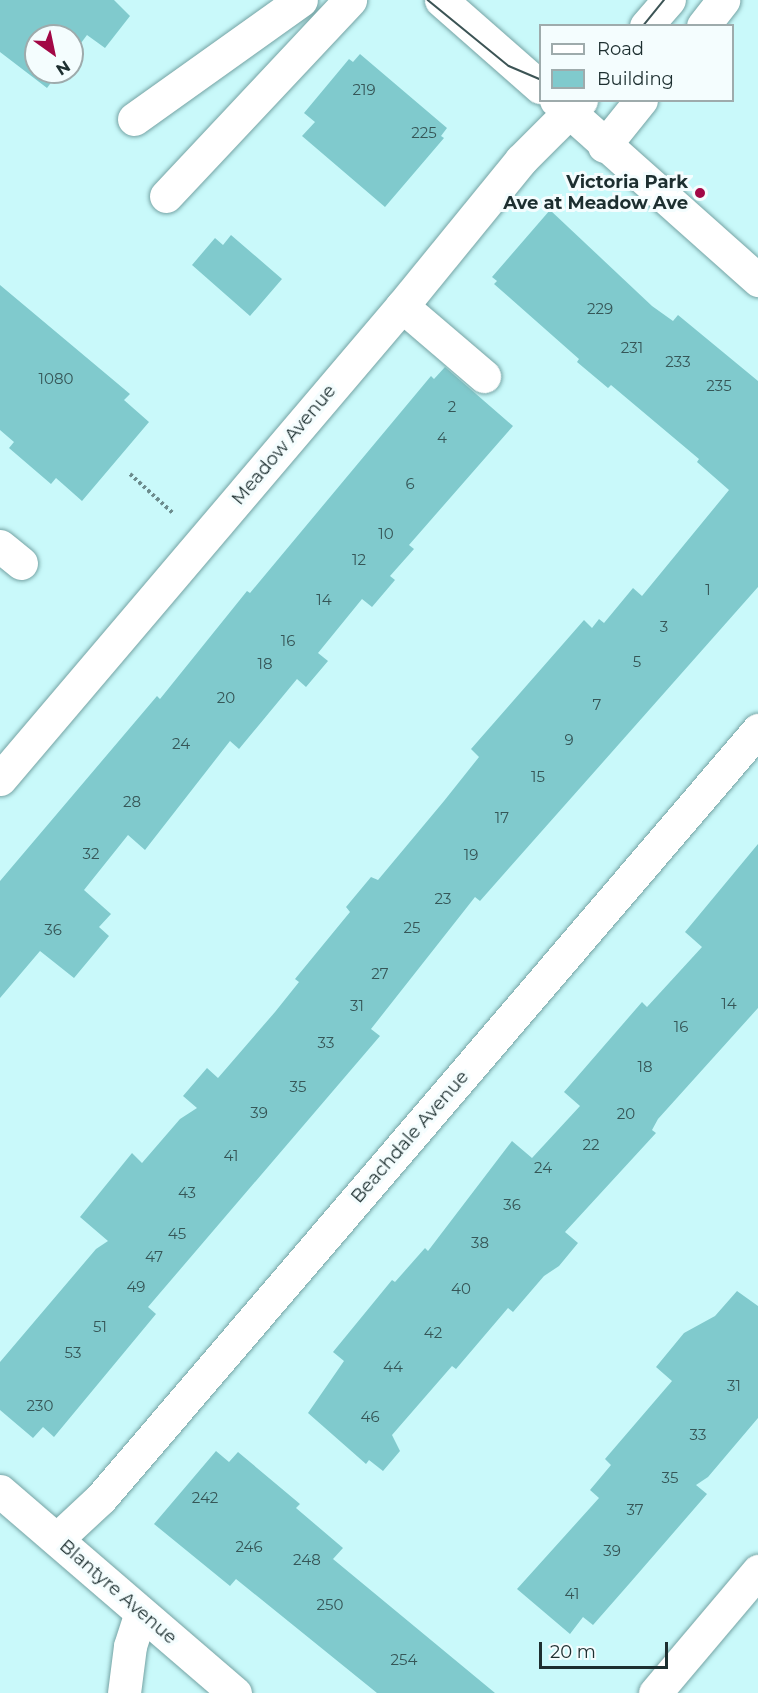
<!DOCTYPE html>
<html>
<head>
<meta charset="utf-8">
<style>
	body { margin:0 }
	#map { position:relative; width:758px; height:1693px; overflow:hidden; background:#c9f9fa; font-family:Montserrat,sans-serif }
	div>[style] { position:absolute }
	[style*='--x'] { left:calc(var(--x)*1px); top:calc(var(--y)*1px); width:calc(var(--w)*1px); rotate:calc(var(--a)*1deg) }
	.building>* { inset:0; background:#80cacd }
	.path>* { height:4px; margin-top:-2px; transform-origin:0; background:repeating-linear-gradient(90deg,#6c8c8d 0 3px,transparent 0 6px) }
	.roads { filter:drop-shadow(0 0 2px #75a3a4) drop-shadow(0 0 2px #75a3a4) }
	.minor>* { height:33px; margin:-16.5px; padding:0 16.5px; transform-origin:16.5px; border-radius:16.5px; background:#fff }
	.tram>* { height:1.5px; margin:-0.75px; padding:0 0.75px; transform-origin:0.75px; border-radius:0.75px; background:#3c5455 }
	.dots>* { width:16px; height:16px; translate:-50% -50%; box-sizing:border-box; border:3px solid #f4fdfe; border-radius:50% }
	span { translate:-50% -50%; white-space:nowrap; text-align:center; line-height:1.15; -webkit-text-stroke:6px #f4fdfe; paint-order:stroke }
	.number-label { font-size:15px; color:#365657 }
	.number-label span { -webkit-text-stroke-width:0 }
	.poi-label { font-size:18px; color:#1d2f30; font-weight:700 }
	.right { translate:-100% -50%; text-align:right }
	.street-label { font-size:18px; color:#1d2f30 }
	.legend { position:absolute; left:539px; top:24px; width:195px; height:78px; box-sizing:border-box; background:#f4fdfe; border:2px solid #9eabac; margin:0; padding:8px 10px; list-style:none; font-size:18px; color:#1d2f30 }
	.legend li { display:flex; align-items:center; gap:12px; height:30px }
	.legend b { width:30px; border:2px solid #9eabac }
	.north { position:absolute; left:24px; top:24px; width:60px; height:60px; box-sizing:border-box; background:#f4fdfe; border:2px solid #9eabac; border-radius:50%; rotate:147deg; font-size:16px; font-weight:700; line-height:24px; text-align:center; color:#1d2f30 }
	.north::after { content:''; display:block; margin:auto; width:21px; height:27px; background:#a20846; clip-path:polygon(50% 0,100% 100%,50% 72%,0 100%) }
	.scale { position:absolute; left:539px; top:1642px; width:129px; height:27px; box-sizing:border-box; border:3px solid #1d2f30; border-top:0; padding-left:8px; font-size:18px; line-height:21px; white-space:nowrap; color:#1d2f30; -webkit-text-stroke:4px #f4fdfe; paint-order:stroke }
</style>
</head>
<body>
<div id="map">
	<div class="building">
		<i style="clip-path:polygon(0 0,114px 0,130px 16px,105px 48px,87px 35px,72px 55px,72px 36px,36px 36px,36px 72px,59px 72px,47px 88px,0 52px)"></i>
		<i style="clip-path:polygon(360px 54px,447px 128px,441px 136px,444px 138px,385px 207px,302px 136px,315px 122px,304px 113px,349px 59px,353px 62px)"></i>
		<i style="clip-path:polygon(550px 210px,652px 306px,673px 321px,678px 315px,758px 381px,758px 587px,480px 901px,475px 897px,371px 1029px,380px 1036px,148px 1307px,156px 1314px,54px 1437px,43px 1427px,33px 1438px,0 1410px,0 1362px,96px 1249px,108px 1241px,80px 1217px,132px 1153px,142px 1163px,180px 1119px,197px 1108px,183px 1096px,207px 1068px,218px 1078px,275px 1012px,299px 982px,295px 979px,350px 912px,346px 907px,371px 877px,378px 880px,444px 801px,479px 757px,471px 749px,584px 620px,592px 628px,599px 619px,604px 623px,633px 588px,642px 596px,729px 490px,697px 462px,699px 459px,611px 385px,608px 388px,577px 362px,579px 359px,494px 284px,497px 281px,492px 277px)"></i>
		<i style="clip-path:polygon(231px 235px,282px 279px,250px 316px,192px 265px,215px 238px,223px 245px)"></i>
		<i style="clip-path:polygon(0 285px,130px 394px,124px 400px,149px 422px,82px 501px,56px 478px,51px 484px,9px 448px,14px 442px,0 430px)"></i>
		<i style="clip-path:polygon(445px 367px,513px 426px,409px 545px,414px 549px,390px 576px,395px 580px,372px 607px,362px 599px,318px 653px,328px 661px,306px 687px,297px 679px,239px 749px,230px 741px,145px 850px,128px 835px,84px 890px,111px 914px,99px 927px,109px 936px,74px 978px,40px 951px,0 998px,0 881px,157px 696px,160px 699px,247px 591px,250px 593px,431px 376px,434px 379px)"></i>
		<i style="clip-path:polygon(758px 844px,758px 1008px,658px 1119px,652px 1130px,656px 1133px,565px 1232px,578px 1243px,559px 1266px,544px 1276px,513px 1312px,508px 1308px,456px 1369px,452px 1366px,392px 1435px,400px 1451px,383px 1471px,369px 1460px,366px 1464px,308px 1413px,344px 1361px,333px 1352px,392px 1280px,395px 1282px,425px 1248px,428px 1251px,512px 1141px,532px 1158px,580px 1106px,564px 1092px,642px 1002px,647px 1007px,702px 947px,685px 932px)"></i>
		<i style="clip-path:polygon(737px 1291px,758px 1306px,758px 1418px,708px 1477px,696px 1485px,707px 1494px,629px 1584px,593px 1625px,583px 1617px,570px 1634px,517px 1589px,599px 1498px,590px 1490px,611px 1465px,605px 1459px,672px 1381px,656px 1367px,684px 1333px,715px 1316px)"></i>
		<i style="clip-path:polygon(216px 1451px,229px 1462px,238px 1452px,300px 1504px,296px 1508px,343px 1548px,333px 1559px,495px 1693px,377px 1693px,236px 1579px,230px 1586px,154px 1524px)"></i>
	</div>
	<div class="path">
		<i style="--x:130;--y:474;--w:59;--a:42.3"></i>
	</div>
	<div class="roads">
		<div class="minor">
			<i style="--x:441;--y:0;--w:132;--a:41.3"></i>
			<i style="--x:646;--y:26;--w:35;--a:-49"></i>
			<i style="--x:703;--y:26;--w:33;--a:-52"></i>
			<i style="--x:556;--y:100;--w:271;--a:41.7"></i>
			<i style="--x:134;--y:119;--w:205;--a:-35.5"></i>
			<i style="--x:604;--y:146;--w:59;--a:-51.2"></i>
			<i style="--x:166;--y:196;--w:269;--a:-46.8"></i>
			<i style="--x:402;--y:306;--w:108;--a:40.5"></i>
			<i style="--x:0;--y:546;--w:27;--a:39"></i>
			<i style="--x:0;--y:779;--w:621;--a:-49.64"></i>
			<i style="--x:402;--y:306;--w:188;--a:-50.8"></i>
			<i style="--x:521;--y:160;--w:85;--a:-45"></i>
			<i style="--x:0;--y:1491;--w:310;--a:40.7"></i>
			<i style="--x:57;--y:1539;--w:60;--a:-43"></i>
			<i style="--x:101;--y:1498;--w:1011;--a:-49.45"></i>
			<i style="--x:124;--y:1693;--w:47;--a:-82.7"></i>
			<i style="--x:130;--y:1646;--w:35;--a:-72"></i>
			<i style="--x:655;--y:1693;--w:160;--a:-49.8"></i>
		</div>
	</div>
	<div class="tram">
		<i style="--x:428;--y:0;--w:104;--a:39.2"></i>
		<i style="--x:509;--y:66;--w:34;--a:23"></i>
		<i style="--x:643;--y:26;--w:33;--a:-51"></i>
	</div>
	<div class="dots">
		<i style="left:700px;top:193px;background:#a20846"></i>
	</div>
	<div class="number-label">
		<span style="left:364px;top:90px">219</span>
		<span style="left:424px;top:133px">225</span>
		<span style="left:600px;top:309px">229</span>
		<span style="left:632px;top:348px">231</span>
		<span style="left:678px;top:362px">233</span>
		<span style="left:56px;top:379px">1080</span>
		<span style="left:719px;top:386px">235</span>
		<span style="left:452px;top:407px">2</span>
		<span style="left:442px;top:438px">4</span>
		<span style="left:410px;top:484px">6</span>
		<span style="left:386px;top:534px">10</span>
		<span style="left:359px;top:560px">12</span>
		<span style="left:708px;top:590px">1</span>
		<span style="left:324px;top:600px">14</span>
		<span style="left:664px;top:627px">3</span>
		<span style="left:288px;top:641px">16</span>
		<span style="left:637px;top:662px">5</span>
		<span style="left:265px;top:664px">18</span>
		<span style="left:226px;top:698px">20</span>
		<span style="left:597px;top:705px">7</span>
		<span style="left:569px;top:740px">9</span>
		<span style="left:181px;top:744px">24</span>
		<span style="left:538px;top:777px">15</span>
		<span style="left:132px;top:802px">28</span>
		<span style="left:502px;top:818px">17</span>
		<span style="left:91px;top:854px">32</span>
		<span style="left:471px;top:855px">19</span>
		<span style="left:443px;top:899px">23</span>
		<span style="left:412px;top:928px">25</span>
		<span style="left:53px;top:930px">36</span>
		<span style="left:380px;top:974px">27</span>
		<span style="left:729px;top:1004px">14</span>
		<span style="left:357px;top:1006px">31</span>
		<span style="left:681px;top:1027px">16</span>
		<span style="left:326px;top:1043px">33</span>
		<span style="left:645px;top:1067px">18</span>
		<span style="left:298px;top:1087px">35</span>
		<span style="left:259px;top:1113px">39</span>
		<span style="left:626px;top:1114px">20</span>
		<span style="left:591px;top:1145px">22</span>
		<span style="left:231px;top:1156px">41</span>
		<span style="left:543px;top:1168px">24</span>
		<span style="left:187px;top:1193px">43</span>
		<span style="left:512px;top:1205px">36</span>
		<span style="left:177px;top:1234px">45</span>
		<span style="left:480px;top:1243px">38</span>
		<span style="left:154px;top:1257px">47</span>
		<span style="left:136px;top:1287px">49</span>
		<span style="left:461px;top:1289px">40</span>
		<span style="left:100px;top:1327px">51</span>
		<span style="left:433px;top:1333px">42</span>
		<span style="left:73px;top:1353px">53</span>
		<span style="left:393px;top:1367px">44</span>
		<span style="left:734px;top:1386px">31</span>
		<span style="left:40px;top:1406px">230</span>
		<span style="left:370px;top:1417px">46</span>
		<span style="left:698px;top:1435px">33</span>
		<span style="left:670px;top:1478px">35</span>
		<span style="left:205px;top:1498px">242</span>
		<span style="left:635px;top:1510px">37</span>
		<span style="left:249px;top:1547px">246</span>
		<span style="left:612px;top:1551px">39</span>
		<span style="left:307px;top:1560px">248</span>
		<span style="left:572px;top:1594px">41</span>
		<span style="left:330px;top:1605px">250</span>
		<span style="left:404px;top:1660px">254</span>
	</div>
	<div class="poi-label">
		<span class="right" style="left:688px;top:193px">Victoria Park<br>Ave at Meadow Ave</span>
	</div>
	<div class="street-label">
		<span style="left:284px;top:445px;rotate:-50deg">Meadow Avenue</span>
		<span style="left:410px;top:1137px;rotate:-49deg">Beachdale Avenue</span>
		<span style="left:118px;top:1592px;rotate:41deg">Blantyre Avenue</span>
	</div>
	<ul class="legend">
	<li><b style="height:8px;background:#fff"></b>Road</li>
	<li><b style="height:16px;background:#80cacd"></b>Building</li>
	</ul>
	<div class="north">N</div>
	<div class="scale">20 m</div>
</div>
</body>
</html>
